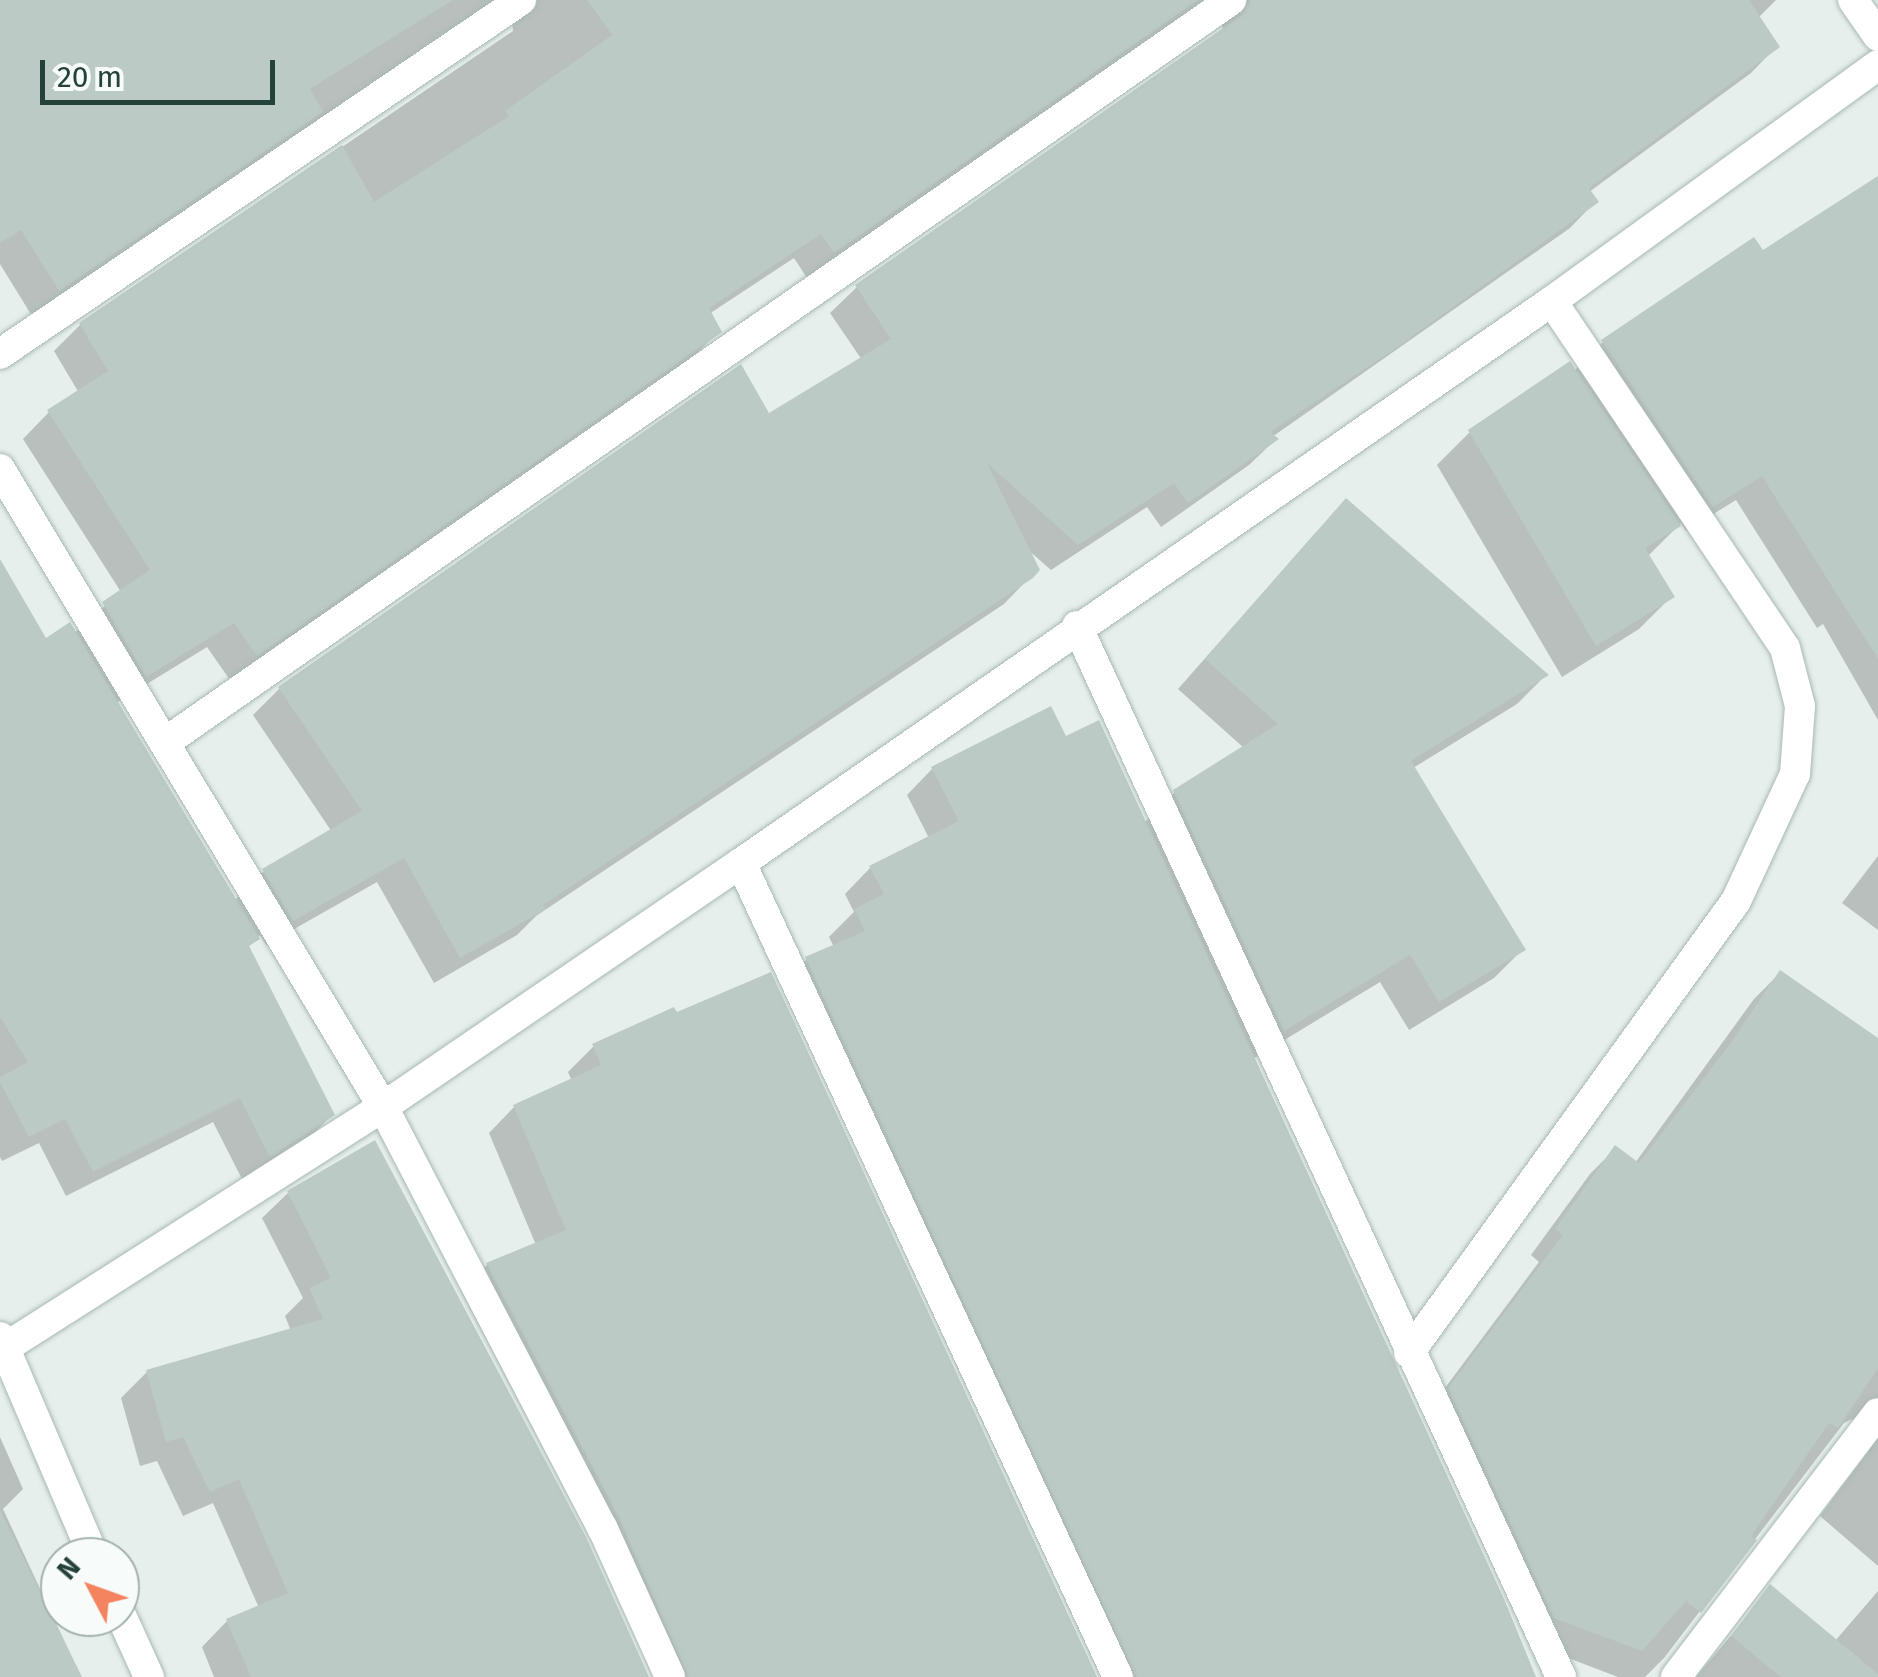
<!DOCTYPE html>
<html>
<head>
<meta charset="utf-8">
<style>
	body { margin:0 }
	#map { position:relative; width:1878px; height:1677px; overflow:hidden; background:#e6efeb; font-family:"Fira Sans",sans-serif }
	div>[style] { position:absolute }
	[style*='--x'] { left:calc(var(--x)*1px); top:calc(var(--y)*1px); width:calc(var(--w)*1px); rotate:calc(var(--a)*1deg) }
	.shadow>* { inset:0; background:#0003 }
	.building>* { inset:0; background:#bbcac4 }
	.roads { filter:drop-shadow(0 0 2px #a8b8b2) drop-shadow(0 0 2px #a8b8b2) }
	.minor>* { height:30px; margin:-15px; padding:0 15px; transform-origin:15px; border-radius:15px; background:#fff }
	span { translate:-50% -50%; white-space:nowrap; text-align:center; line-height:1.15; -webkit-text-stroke:10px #f7fbf9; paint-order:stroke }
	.north { position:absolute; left:40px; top:1537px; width:100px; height:100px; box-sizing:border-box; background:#f7fbf9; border:2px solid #a3b1ad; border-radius:50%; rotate:311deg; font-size:28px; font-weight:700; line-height:40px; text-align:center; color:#24423a }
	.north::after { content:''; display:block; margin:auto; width:35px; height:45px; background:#f4845f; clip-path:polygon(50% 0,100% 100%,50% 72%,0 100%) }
	.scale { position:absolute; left:40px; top:60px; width:235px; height:45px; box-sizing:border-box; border:5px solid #24423a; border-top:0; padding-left:12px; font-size:30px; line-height:35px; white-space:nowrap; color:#24423a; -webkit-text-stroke:8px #f7fbf9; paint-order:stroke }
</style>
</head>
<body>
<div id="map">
	<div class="shadow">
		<i style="clip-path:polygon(evenodd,0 0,1776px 0,1758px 18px,1777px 46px,1751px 73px,1589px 192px,1596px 201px,1570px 228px,1272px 437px,1275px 440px,1249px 465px,1161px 527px,1147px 507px,1051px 570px,1026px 548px,1031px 576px,1004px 604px,536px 916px,517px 935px,434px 983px,377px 882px,266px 945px,260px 935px,247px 948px,332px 1115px,306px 1141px,243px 1181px,213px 1122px,66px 1196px,39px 1143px,2px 1161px,0 1157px,0 560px,46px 641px,74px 633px,121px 592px,23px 439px,49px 412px,79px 393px,54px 351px,80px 325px,513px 31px,512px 17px,32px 316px,0 264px,0 0,1221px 17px,1223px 32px,857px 287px,830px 313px,862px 360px,768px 417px,279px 689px,253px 715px,332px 832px,264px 871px,234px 901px,116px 703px,207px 647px,230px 680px,693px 357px,719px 331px,709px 314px,794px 258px,807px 278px,1221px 17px)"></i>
		<i style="clip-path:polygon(1878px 179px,1878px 720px,1823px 624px,1817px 628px,1736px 500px,1686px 531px,1681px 523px,1647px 557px,1672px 596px,1639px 629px,1562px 677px,1437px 465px,1470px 432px,1574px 371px,1603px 342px,1762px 254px)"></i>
		<i style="clip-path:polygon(1317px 531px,1546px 675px,1517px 704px,1413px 768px,1523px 949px,1494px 978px,1409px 1030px,1380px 982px,1253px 1059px,1534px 1677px,1101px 1677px,781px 985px,807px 959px,834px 947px,829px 937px,854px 912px,845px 894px,870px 868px,929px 838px,907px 795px,932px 769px,1064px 740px,1144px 823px,1175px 792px,1244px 748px,1178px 689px)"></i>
		<i style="clip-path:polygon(1878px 856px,1878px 930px,1842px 903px)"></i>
		<i style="clip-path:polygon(1780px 973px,1878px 1041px,1878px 1566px,1820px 1516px,1868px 1452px,1871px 1434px,1852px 1419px,1844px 1423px,1664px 1658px,1645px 1677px,1618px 1677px,1529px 1643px,1424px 1416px,1539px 1262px,1531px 1255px,1590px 1174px,1615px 1149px,1635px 1163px,1754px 999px)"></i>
		<i style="clip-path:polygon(594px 1046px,1095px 1677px,654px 1677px,595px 1547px,461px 1291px,487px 1265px,536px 1245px,489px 1133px,514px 1107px,572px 1081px,568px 1072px)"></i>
		<i style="clip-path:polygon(288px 1193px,647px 1677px,214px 1677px,202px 1647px,227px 1621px,259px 1608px,213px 1503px,183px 1516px,157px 1461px,140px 1466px,121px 1398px,147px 1372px,291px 1331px,285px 1316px,303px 1298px,262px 1218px)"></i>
		<i style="clip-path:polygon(0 1437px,23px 1489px,3px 1509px,81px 1677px,0 1677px)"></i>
		<i style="clip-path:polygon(1771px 1588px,1835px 1641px,1878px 1591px,1878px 1677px,1696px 1677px)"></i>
	</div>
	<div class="building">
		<i style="clip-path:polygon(0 0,453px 0,310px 89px,323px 112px,59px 291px,21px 230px,0 243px)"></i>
		<i style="clip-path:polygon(587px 0,1198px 0,834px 253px,821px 234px,709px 308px,722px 332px,257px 656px,234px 623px,146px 677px,102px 602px,150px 570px,47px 410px,108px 371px,79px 323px,342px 145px,374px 202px,509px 116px,505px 111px,612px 35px)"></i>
		<i style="clip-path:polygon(1250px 0,1749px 0,1780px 47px,1589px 188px,1599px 202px,1396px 348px,1270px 432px,1279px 439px,1188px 503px,1174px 483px,1078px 545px,987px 463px,1040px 570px,1033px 578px,543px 905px,546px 909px,460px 958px,404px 858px,293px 921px,262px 869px,362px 811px,278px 687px,741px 364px,769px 413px,891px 339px,855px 285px,1242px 15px)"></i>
		<i style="clip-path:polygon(1878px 176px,1878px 659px,1762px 476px,1713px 507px,1601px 340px,1754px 237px,1763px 250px)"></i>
		<i style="clip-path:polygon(1570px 361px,1681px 526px,1645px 548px,1675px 597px,1596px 646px,1468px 430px)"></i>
		<i style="clip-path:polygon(1346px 498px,1549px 675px,1411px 761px,1526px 950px,1439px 1002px,1410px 955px,1284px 1031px,1173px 790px,1278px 724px,1205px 659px)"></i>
		<i style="clip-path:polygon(0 559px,46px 638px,70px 622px,260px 939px,249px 946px,335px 1115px,270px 1157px,240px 1098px,93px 1172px,65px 1119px,29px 1137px,0 1082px,0 1077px,28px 1062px,0 1017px)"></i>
		<i style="clip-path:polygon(1051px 706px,1066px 736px,1099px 720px,1504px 1599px,1536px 1677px,1136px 1677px,805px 957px,865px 931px,854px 909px,884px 894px,869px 866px,959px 821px,931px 767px)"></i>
		<i style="clip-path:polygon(1780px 970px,1878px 1038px,1878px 1368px,1838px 1428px,1829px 1423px,1751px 1536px,1757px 1540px,1701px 1613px,1686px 1601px,1642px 1651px,1554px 1618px,1448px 1388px,1563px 1235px,1555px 1229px,1615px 1145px,1639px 1163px,1727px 1048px)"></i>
		<i style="clip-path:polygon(771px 972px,1097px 1677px,688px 1677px,620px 1520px,486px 1263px,566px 1230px,513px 1105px,601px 1065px,592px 1044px,674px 1007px,677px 1012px)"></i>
		<i style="clip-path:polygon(375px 1140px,586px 1537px,649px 1677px,251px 1677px,226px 1619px,288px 1593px,239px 1479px,210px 1492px,183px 1437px,166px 1442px,146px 1370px,323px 1319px,309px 1288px,331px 1278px,287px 1191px)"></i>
		<i style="clip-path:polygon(0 1510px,82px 1677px,0 1677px)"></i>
		<i style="clip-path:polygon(1770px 1584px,1878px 1674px,1878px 1677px,1781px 1677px,1731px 1636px)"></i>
	</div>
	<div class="roads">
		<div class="minor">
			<i style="--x:1853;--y:0;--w:44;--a:55.2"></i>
			<i style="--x:0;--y:354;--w:630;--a:-34.19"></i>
			<i style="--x:0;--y:469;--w:744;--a:59.02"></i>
			<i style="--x:383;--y:1107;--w:476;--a:62.5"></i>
			<i style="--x:603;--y:1529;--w:162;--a:65.6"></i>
			<i style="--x:1077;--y:626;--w:1157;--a:65.27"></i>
			<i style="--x:167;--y:741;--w:1297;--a:-34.85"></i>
			<i style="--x:741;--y:863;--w:897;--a:65.15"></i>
			<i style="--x:0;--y:1337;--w:239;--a:66.9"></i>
			<i style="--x:6;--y:1347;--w:447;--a:-32.5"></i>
			<i style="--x:383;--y:1107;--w:433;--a:-34.3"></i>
			<i style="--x:741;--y:863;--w:987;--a:-34.72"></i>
			<i style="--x:1552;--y:301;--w:402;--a:-35.9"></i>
			<i style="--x:1409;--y:1353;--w:558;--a:-54.12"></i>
			<i style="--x:1736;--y:901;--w:140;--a:-65.1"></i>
			<i style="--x:1795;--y:774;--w:68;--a:-85.8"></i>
			<i style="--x:1800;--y:706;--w:60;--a:-104.5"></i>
			<i style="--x:1785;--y:648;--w:418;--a:-123.9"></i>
			<i style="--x:120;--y:1613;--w:70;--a:65.6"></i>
			<i style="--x:1676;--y:1677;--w:332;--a:-52.6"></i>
		</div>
	</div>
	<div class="north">N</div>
	<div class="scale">20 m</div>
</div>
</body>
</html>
